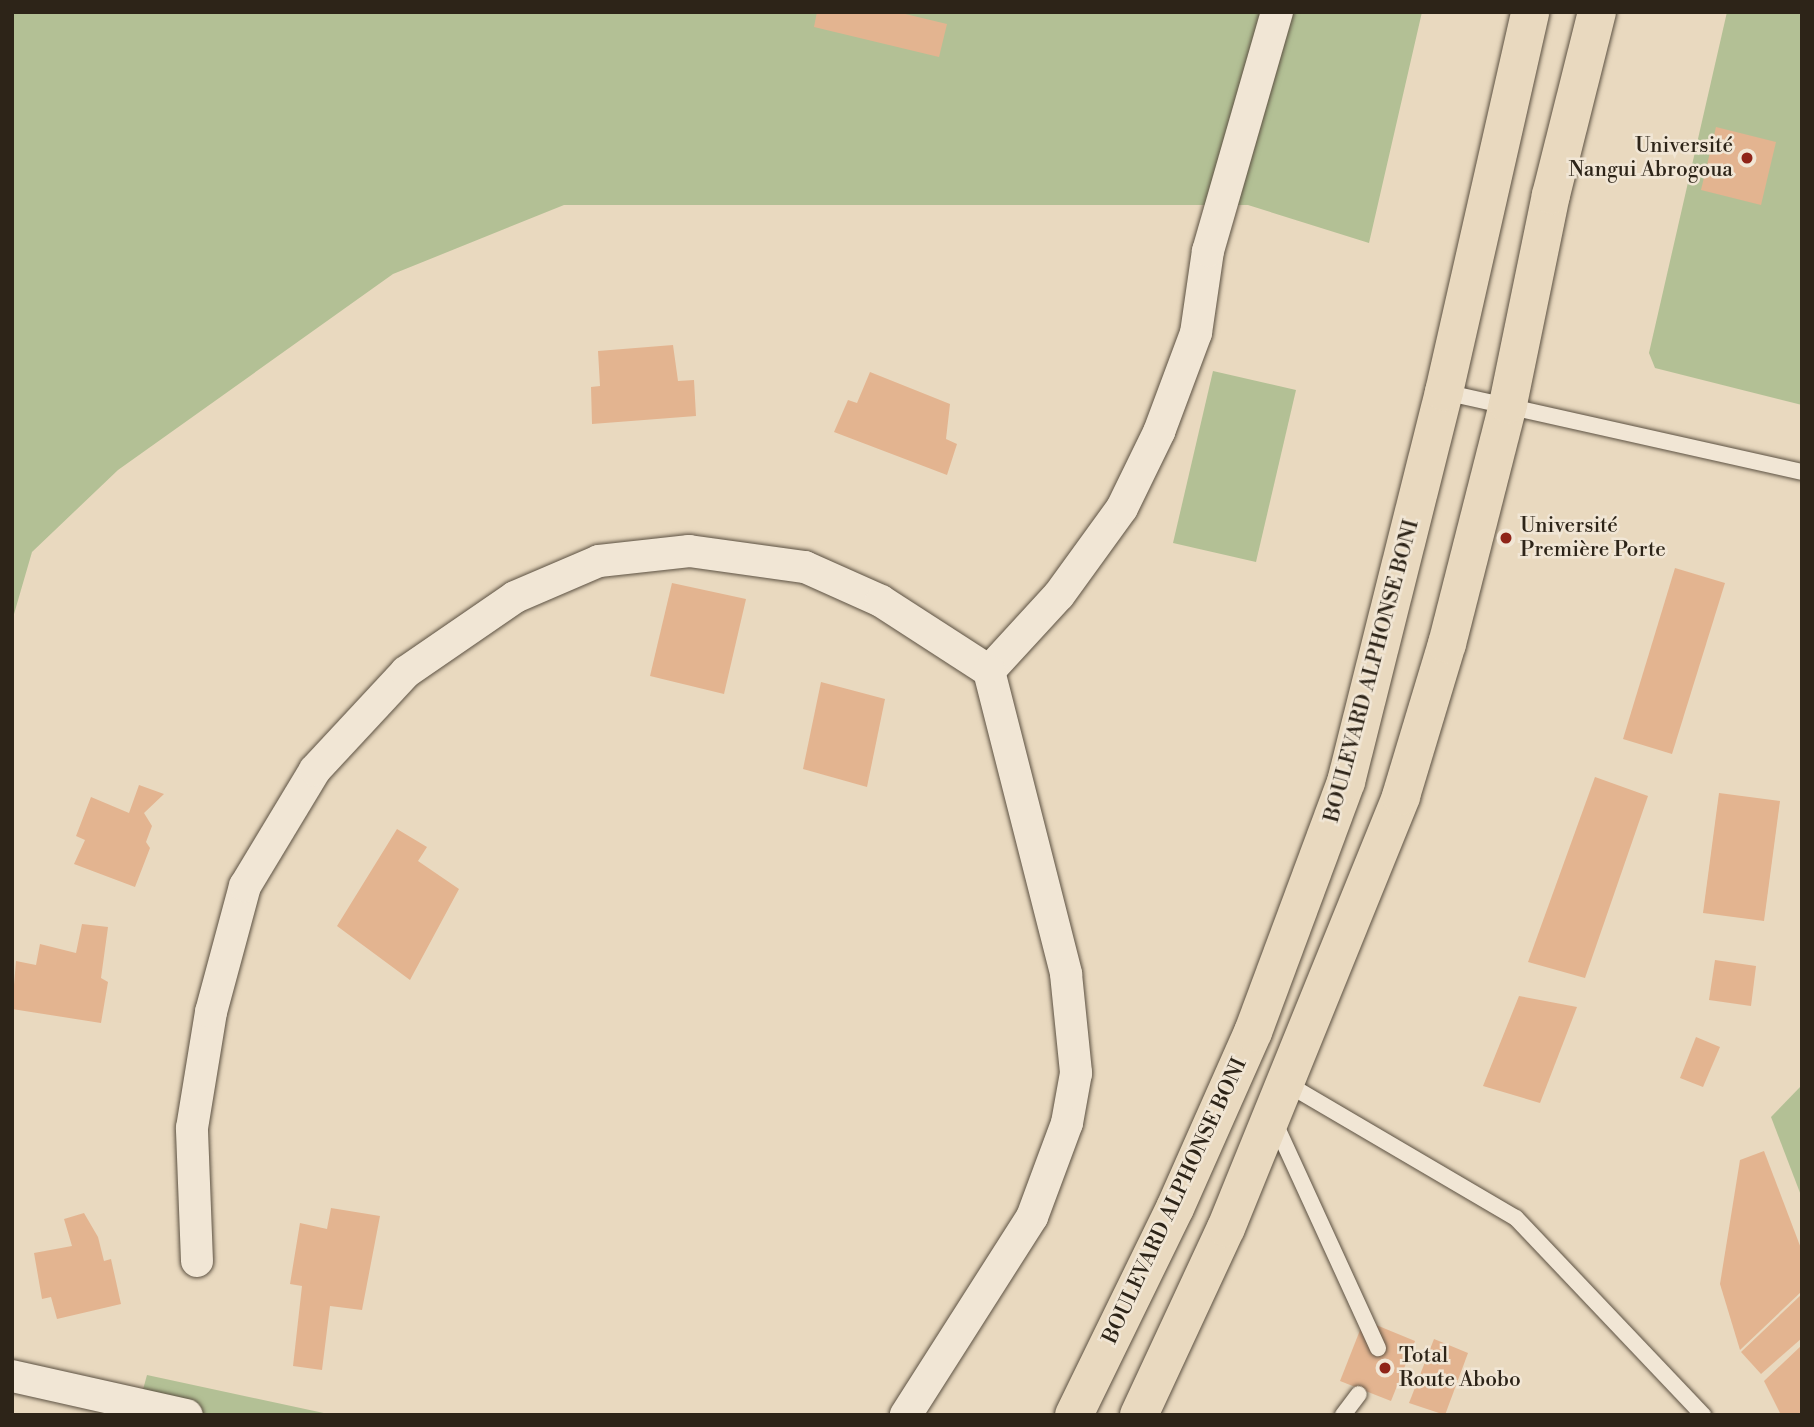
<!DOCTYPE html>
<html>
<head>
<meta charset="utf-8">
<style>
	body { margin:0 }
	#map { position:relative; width:1814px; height:1427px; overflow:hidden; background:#e9d9bf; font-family:"Libre Bodoni",serif }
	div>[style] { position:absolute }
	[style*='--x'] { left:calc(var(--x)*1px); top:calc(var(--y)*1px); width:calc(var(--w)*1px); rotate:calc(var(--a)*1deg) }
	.green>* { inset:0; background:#b3c095 }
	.building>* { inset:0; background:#e3b490 }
	.roads { filter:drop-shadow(0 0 2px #5c5142) drop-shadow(0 0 2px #5c5142) }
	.service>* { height:16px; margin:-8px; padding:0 8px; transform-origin:8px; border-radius:8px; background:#f1e6d5 }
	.minor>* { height:32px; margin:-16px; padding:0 16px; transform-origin:16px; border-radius:16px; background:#f1e6d5 }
	.primary>* { height:38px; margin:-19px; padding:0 19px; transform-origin:19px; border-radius:19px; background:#e9d9bf }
	.dots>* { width:19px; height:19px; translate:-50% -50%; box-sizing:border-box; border:4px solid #f1e6d5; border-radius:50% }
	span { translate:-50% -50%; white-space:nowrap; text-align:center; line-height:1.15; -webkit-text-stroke:5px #f1e6d5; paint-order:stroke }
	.poi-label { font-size:21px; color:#2d2418 }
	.right { translate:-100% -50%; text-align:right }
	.left { translate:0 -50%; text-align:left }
	.street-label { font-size:21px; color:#2d2418 }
	.frame { position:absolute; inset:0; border:14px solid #2d2418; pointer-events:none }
</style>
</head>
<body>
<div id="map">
	<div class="green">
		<i style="clip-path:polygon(12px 12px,1422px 12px,1369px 243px,1248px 205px,564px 205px,393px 274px,118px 470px,32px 552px,12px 621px)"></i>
		<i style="clip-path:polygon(1727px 12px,1802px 12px,1802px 405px,1655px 368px,1649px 353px)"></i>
		<i style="clip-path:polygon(1213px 371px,1296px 390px,1256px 562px,1173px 543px)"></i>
		<i style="clip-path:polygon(1802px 1085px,1802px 1198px,1771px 1117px)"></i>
		<i style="clip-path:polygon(147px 1375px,333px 1415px,136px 1415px)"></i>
	</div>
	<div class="building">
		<i style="clip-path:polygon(817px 12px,897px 12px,947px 24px,939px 57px,814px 27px)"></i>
		<i style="clip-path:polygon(1716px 127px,1776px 142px,1761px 205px,1701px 190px)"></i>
		<i style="clip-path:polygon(673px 345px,678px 381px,694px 380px,696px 416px,592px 424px,591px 387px,600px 386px,598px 351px)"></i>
		<i style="clip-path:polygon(870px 372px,950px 404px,946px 439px,957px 444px,947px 475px,834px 432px,848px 400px,857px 403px)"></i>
		<i style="clip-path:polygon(1675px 568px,1725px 583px,1672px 754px,1623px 739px)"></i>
		<i style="clip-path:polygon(672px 583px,746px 599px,724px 694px,650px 676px)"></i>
		<i style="clip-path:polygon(821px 682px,885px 699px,867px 787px,803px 769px)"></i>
		<i style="clip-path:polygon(1595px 777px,1648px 796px,1585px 978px,1528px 962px)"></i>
		<i style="clip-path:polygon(139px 785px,164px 794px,144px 813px,152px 826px,146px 842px,150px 848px,135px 887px,74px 864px,85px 840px,76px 836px,91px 797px,129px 813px)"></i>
		<i style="clip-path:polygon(1719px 793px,1780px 801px,1764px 921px,1703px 913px)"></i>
		<i style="clip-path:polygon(397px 829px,427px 847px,418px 861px,459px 889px,410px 980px,337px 926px)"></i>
		<i style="clip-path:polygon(82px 924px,108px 927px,101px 978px,108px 982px,101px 1023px,12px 1009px,16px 961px,36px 965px,40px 944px,76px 953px)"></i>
		<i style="clip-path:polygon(1715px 960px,1756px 966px,1751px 1006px,1709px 1000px)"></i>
		<i style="clip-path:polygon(1519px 996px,1577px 1007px,1540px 1103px,1483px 1086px)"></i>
		<i style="clip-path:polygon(1696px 1037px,1720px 1047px,1703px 1087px,1680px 1078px)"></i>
		<i style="clip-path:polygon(1764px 1151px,1802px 1251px,1802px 1291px,1740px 1350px,1720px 1284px,1740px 1160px)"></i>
		<i style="clip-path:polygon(331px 1208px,380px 1216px,362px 1310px,330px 1306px,322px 1370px,293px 1366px,302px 1286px,290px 1284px,300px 1223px,327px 1229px)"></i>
		<i style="clip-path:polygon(84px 1213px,98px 1237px,104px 1261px,111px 1259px,121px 1304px,57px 1319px,51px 1297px,42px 1299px,34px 1253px,72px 1246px,64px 1219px)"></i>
		<i style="clip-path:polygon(1802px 1294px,1802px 1338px,1761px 1374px,1741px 1352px)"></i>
		<i style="clip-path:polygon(1364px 1320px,1415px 1341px,1391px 1401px,1340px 1381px)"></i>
		<i style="clip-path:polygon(1434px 1339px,1468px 1353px,1445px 1415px,1409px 1403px)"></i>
		<i style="clip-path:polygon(1802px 1345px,1802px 1415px,1781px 1415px,1764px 1381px)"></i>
	</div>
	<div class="roads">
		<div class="service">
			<i style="--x:1444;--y:392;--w:367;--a:12.6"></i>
			<i style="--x:1284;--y:1082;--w:269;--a:30.4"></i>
			<i style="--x:1516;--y:1218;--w:272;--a:46.5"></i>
			<i style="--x:1274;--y:1121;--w:250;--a:65.4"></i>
			<i style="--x:1343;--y:1415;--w:26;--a:-53"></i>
		</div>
		<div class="minor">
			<i style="--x:989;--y:671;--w:103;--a:-47.4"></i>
			<i style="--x:1059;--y:595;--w:107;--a:-54.1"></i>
			<i style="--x:1122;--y:508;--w:85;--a:-64"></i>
			<i style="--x:1159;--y:432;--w:106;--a:-69.5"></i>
			<i style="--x:1196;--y:333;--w:83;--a:-81.7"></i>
			<i style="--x:1208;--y:251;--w:249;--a:-73.9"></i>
			<i style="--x:197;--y:1261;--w:133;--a:-92.2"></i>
			<i style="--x:192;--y:1128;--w:118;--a:-80.7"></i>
			<i style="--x:211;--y:1012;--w:131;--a:-74.9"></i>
			<i style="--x:245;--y:886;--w:135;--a:-58.9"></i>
			<i style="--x:315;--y:770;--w:134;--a:-47.1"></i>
			<i style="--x:406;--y:672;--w:132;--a:-34.5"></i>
			<i style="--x:515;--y:597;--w:91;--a:-23.2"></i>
			<i style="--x:599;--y:561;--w:91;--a:-6.3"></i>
			<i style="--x:689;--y:551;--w:117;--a:7.9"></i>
			<i style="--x:805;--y:567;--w:83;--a:24.1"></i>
			<i style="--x:881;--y:601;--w:129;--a:32.9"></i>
			<i style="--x:989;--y:671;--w:313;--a:75.7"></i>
			<i style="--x:1066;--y:974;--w:100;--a:84.2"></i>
			<i style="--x:1076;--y:1073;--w:51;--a:100.2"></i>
			<i style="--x:1067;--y:1123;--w:100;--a:110.4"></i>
			<i style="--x:1032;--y:1217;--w:235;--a:122.5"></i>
			<i style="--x:12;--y:1376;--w:179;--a:12.6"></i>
		</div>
		<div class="primary">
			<i style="--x:1074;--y:1415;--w:230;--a:-64"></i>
			<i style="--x:1175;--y:1208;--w:193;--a:-66.1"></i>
			<i style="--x:1253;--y:1032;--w:267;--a:-69.6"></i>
			<i style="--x:1346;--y:782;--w:402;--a:-75.9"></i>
			<i style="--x:1444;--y:392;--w:390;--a:-77.2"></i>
			<i style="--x:1139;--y:1415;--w:206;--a:-65.1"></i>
			<i style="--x:1226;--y:1228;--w:466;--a:-67.9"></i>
			<i style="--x:1401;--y:796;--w:159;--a:-73.2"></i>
			<i style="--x:1447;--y:644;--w:248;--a:-75.7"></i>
			<i style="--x:1508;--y:404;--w:213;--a:-78.4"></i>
			<i style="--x:1551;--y:195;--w:189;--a:-75.9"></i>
		</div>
	</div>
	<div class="dots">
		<i style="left:1747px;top:158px;background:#8f2418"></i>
		<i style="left:1506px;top:538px;background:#8f2418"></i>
		<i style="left:1385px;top:1368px;background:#8f2418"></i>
	</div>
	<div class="poi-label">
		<span class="right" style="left:1733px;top:158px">Université<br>Nangui Abrogoua</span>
		<span class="left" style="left:1520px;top:538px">Université<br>Première Porte</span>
		<span class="left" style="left:1399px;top:1368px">Total<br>Route Abobo</span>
	</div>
	<div class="street-label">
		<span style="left:1372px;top:671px;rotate:-75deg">BOULEVARD ALPHONSE BONI</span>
		<span style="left:1175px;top:1201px;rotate:-65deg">BOULEVARD ALPHONSE BONI</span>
	</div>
	<div class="frame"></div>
</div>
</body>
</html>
